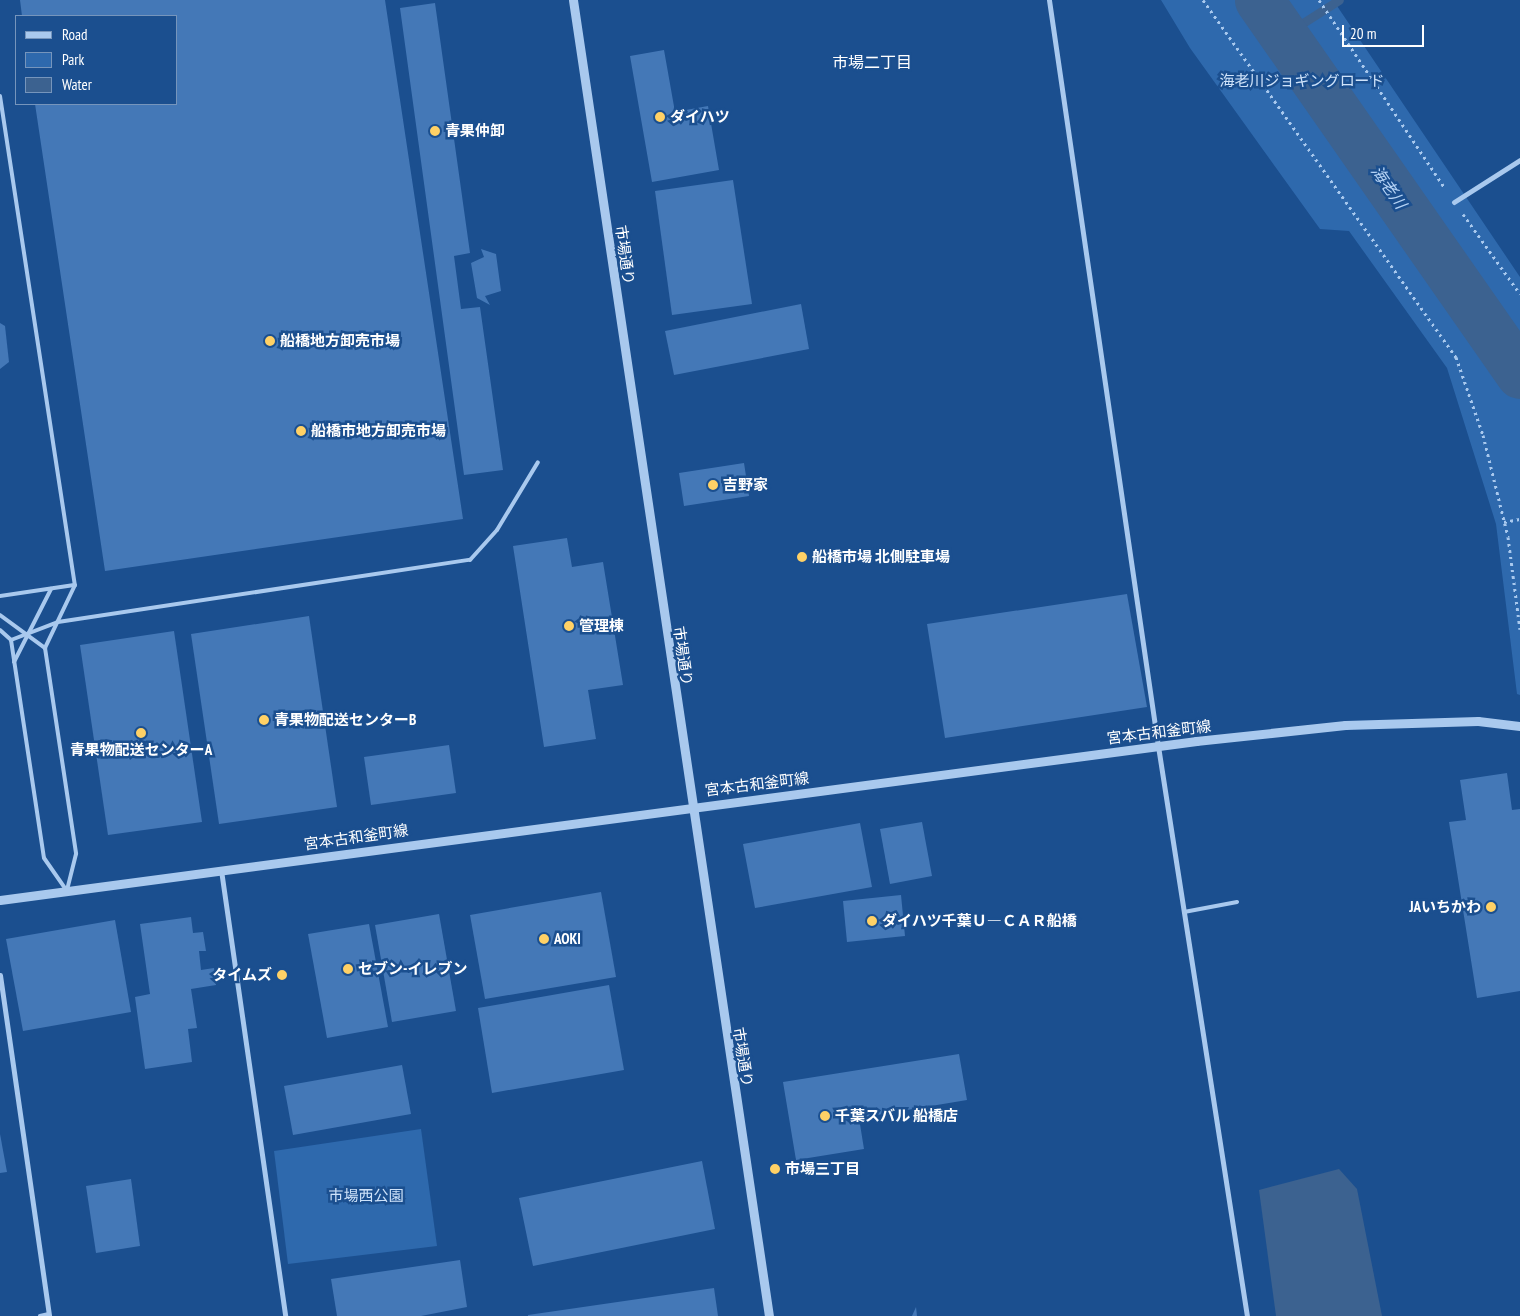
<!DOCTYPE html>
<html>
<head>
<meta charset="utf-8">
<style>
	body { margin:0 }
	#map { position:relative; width:1520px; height:1316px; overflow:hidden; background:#1b4f8f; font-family:"PT Sans Narrow","Noto Sans JP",sans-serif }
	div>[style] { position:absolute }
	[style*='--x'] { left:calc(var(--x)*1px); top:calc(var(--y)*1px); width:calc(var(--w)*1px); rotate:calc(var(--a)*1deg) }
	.green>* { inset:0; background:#2e69ad }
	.water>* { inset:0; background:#3c6290 }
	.stream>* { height:9px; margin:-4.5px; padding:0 4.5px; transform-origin:4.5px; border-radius:4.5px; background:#3c6290 }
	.river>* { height:49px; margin:-24.5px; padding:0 24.5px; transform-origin:24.5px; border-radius:24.5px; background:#3c6290 }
	.building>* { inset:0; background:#4478b7 }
	.path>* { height:3px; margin-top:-1.5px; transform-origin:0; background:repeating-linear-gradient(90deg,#a9c9ee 0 2.5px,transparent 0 6.5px) }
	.service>* { height:4px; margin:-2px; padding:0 2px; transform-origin:2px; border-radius:2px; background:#a9c9ee }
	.minor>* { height:5px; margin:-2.5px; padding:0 2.5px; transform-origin:2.5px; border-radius:2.5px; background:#a9c9ee }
	.tertiary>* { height:9px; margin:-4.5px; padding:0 4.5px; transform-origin:4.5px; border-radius:4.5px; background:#a9c9ee }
	.dots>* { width:14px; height:14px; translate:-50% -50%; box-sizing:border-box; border:2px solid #1b4f8f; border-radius:50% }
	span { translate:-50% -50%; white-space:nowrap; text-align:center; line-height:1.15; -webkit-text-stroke:5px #1b4f8f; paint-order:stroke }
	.park-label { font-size:15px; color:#cfe3fa }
	.poi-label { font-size:15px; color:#fff; font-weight:700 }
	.left { translate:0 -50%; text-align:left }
	.right { translate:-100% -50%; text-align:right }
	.street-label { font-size:15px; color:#fff }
	.neighbourhood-label { font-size:16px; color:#fff }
	.water-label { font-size:16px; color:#b5d3f5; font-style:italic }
	.legend { position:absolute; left:15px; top:15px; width:162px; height:90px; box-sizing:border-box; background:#1b4f8f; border:1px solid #7695bc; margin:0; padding:6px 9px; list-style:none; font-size:15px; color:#fff }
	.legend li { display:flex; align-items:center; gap:10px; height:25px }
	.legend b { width:25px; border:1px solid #7695bc }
	.scale { position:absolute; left:1342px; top:25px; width:82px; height:22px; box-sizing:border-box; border:2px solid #fff; border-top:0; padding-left:6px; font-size:15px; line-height:18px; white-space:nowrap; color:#fff; -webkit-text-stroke:4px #1b4f8f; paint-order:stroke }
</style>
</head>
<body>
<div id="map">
	<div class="green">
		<i style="clip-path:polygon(1161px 0,1333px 0,1520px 277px,1520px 695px,1517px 694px,1496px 524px,1447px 368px,1349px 231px,1320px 229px,1190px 48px)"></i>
		<i style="clip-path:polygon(421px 1129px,437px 1246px,288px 1264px,274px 1151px)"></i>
	</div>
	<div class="water">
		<i style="clip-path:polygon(1339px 1169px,1357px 1189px,1382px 1316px,1276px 1316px,1259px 1190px)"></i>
	</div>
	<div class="stream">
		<i style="--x:1284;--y:35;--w:65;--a:-32.5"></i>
	</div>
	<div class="river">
		<i style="--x:1259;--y:0;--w:456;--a:55.1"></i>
	</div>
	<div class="building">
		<i style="clip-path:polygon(20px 0,385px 0,463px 519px,105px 571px,35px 104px,176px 104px,176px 16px,22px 16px)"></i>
		<i style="clip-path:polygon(435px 3px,470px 253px,454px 256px,461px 309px,480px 307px,503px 470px,464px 475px,400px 8px)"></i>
		<i style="clip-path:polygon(664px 50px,675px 112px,708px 106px,719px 170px,652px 182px,630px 56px)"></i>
		<i style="clip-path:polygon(733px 180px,752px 304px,672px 315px,655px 191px)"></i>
		<i style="clip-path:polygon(481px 249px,496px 254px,501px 291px,485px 296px,490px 305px,477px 298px,471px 263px,484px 257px)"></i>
		<i style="clip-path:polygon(801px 304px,809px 349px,674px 375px,665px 331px)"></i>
		<i style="clip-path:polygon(0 323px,5px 326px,9px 362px,0 369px)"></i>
		<i style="clip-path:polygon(744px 463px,749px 496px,684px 506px,679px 473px)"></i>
		<i style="clip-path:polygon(567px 538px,572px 567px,603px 562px,623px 685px,588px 690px,596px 739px,544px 747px,513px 546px)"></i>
		<i style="clip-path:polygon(1127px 594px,1147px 707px,945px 738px,927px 624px)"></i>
		<i style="clip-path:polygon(309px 616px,337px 807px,219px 824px,191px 634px)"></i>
		<i style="clip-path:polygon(174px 631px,202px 822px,108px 835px,80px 645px)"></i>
		<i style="clip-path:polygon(449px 745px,456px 793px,371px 805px,364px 757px)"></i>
		<i style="clip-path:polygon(1507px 773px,1512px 810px,1520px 809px,1520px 991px,1477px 998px,1449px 822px,1466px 820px,1460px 780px)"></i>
		<i style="clip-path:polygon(922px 822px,932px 876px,890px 884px,880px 829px)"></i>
		<i style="clip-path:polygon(860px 823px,872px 887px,755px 908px,743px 844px)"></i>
		<i style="clip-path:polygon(601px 892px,616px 977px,485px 999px,470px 915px)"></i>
		<i style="clip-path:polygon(901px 895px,905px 936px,847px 942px,843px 901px)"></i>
		<i style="clip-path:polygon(439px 914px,456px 1011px,392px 1022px,375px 925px)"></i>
		<i style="clip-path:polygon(191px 917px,193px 933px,203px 932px,206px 951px,199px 951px,201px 970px,214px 968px,216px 985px,191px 989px,197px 1028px,188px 1029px,192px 1062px,145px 1069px,135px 997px,150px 994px,140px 924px)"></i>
		<i style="clip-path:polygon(115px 920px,131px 1012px,23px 1031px,6px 939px)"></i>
		<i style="clip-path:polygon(369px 924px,388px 1027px,327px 1038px,308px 934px)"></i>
		<i style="clip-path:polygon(609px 985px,624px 1070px,492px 1093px,478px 1008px)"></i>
		<i style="clip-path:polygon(959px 1054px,967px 1100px,859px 1118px,864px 1149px,796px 1160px,783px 1082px)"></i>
		<i style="clip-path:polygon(402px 1065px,411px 1114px,293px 1135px,284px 1086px)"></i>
		<i style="clip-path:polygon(0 1134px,7px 1172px,0 1173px)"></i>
		<i style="clip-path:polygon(702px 1161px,715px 1229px,533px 1266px,519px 1198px)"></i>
		<i style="clip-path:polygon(131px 1179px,140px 1246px,96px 1253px,86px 1186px)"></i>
		<i style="clip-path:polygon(460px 1260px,467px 1307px,421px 1316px,337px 1316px,331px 1279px)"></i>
		<i style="clip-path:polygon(714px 1288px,718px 1316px,528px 1316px,528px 1315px)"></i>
		<i style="clip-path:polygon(916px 1307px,917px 1316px,912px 1316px)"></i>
	</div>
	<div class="path">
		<i style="--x:1203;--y:0;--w:438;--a:54.7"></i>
		<i style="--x:1456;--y:357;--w:83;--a:70.9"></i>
		<i style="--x:1483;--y:435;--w:105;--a:76.2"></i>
		<i style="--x:1508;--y:537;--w:93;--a:82.6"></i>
		<i style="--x:1319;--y:0;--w:226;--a:56.2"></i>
		<i style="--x:1463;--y:214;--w:98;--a:54.5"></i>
		<i style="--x:1504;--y:522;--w:16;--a:-11"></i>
	</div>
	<div class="service">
		<i style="--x:0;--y:96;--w:495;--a:81.3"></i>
		<i style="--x:75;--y:585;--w:70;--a:115.5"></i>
		<i style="--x:45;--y:648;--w:208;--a:81.4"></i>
		<i style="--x:76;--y:854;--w:38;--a:104"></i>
		<i style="--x:0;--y:596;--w:75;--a:-8.5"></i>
		<i style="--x:0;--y:615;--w:56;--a:36.3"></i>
		<i style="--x:0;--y:630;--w:15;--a:42"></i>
		<i style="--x:11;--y:640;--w:220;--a:81.4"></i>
		<i style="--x:44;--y:858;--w:40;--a:55.1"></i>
		<i style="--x:11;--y:640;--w:50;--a:-21"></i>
		<i style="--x:58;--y:622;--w:417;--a:-8.6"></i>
		<i style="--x:470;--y:560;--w:40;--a:-48"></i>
		<i style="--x:497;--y:530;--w:79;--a:-58.9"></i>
		<i style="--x:14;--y:662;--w:82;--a:-63.1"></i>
		<i style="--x:1184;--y:912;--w:54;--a:-10.7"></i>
		<i style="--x:40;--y:1316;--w:9;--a:-13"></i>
	</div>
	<div class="minor">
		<i style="--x:1049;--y:0;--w:754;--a:81.69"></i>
		<i style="--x:1158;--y:746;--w:577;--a:81.13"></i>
		<i style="--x:1454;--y:202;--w:78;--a:-32.5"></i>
		<i style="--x:221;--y:870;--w:451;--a:81.8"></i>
		<i style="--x:0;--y:975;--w:345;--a:81.8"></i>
	</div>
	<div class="tertiary">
		<i style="--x:573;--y:0;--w:1331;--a:81.53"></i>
		<i style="--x:0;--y:900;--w:1207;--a:-7.57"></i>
		<i style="--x:1196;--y:741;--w:150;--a:-6.1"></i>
		<i style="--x:1345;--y:725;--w:133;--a:-1.7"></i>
		<i style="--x:1478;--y:721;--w:42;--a:6.8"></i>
	</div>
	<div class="dots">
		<i style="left:660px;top:117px;background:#ffd166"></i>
		<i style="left:435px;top:131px;background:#ffd166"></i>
		<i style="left:270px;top:341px;background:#ffd166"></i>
		<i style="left:301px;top:431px;background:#ffd166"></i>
		<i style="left:713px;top:485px;background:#ffd166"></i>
		<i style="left:802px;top:557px;background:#ffd166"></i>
		<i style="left:569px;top:626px;background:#ffd166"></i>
		<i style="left:264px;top:720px;background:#ffd166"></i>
		<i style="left:141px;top:733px;background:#ffd166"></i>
		<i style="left:1491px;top:907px;background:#ffd166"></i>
		<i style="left:872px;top:921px;background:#ffd166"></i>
		<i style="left:544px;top:939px;background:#ffd166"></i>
		<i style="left:348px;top:969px;background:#ffd166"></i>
		<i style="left:282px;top:975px;background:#ffd166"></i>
		<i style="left:825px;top:1116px;background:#ffd166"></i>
		<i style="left:775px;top:1169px;background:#ffd166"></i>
	</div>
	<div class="park-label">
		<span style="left:1302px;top:81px">海老川ジョギングロード</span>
		<span style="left:366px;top:1196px">市場西公園</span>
	</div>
	<div class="poi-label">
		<span class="left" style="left:670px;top:117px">ダイハツ</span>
		<span class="left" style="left:445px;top:131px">青果仲卸</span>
		<span class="left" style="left:280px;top:341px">船橋地方卸売市場</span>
		<span class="left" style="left:311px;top:431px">船橋市地方卸売市場</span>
		<span class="left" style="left:723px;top:485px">吉野家</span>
		<span class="left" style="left:812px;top:557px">船橋市場 北側駐車場</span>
		<span class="left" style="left:579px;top:626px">管理棟</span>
		<span class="left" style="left:274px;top:720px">青果物配送センターB</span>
		<span style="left:141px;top:750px">青果物配送センターA</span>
		<span class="right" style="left:1481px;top:907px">JAいちかわ</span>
		<span class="left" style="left:882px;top:921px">ダイハツ千葉Ｕ―ＣＡＲ船橋</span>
		<span class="left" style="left:554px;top:939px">AOKI</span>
		<span class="left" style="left:358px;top:969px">セブン-イレブン</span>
		<span class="right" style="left:272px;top:975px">タイムズ</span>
		<span class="left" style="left:835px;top:1116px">千葉スバル 船橋店</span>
		<span class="left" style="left:785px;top:1169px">市場三丁目</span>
	</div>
	<div class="street-label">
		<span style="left:625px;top:255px;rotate:82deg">市場通り</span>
		<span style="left:683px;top:656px;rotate:82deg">市場通り</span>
		<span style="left:1159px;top:732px;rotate:-7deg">宮本古和釜町線</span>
		<span style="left:757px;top:784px;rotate:-7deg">宮本古和釜町線</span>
		<span style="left:356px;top:837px;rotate:-8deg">宮本古和釜町線</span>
		<span style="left:743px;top:1057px;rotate:81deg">市場通り</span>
	</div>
	<div class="neighbourhood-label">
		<span style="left:872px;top:62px">市場二丁目</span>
	</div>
	<div class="water-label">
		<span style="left:1389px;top:187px;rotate:55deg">海老川</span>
	</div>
	<ul class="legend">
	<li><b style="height:6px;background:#a9c9ee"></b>Road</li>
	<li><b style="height:14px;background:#2e69ad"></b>Park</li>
	<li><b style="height:14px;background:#3c6290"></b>Water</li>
	</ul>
	<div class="scale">20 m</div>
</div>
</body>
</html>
